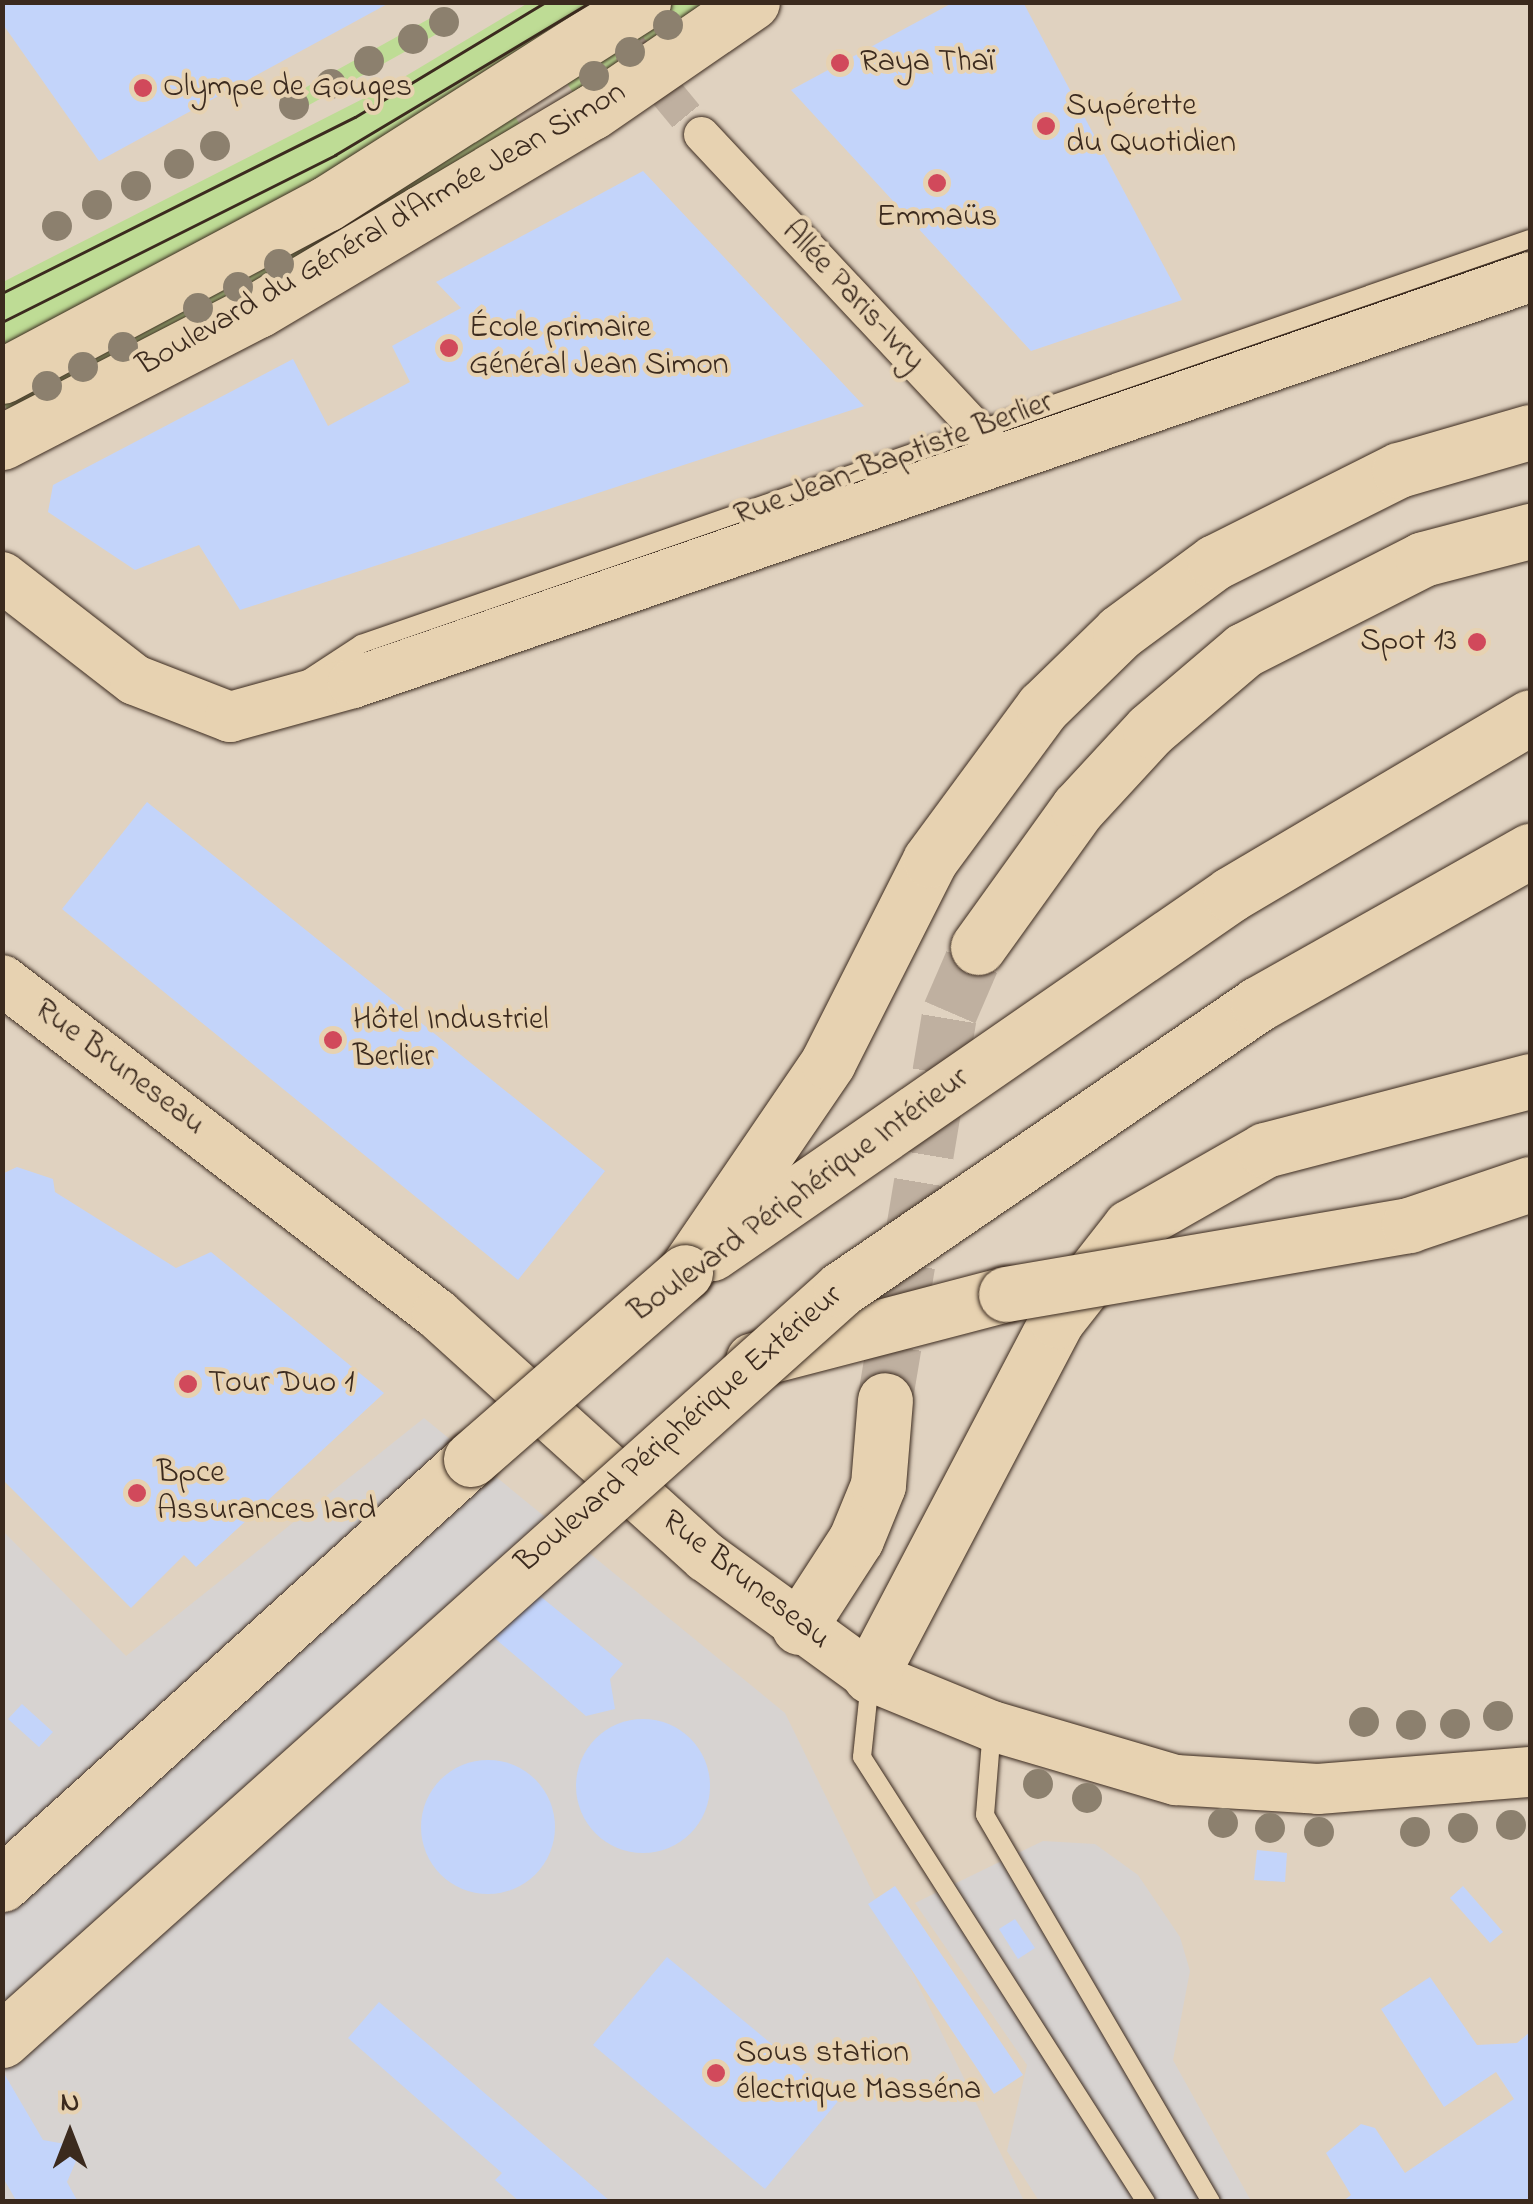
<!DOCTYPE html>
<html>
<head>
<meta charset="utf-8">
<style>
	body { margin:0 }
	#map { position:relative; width:1533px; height:2204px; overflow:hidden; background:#e0d2c0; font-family:"Indie Flower",sans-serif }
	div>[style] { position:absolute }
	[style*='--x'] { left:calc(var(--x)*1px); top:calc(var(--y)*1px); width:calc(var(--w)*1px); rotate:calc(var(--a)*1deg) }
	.built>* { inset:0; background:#d7d3d1 }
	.green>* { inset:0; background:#bedc95 }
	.building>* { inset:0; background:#c3d4fa }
	.round { border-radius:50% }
	.minor-tunnel>* { height:35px; margin-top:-17.5px; transform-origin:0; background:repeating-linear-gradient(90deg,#bfb0a0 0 35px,transparent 0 53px) }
	.trunk-tunnel>* { height:55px; margin-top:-27.5px; transform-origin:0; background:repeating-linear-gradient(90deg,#bfb0a0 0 55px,transparent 0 83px) }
	.roads { filter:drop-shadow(0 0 2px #3b2a1e) drop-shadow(0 0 2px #3b2a1e) }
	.service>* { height:18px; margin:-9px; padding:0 9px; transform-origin:9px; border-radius:9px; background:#e7d2b1 }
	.minor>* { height:35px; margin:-17.5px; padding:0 17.5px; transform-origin:17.5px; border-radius:17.5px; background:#e7d2b1 }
	.secondary>* { height:50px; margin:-25px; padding:0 25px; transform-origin:25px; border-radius:25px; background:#e7d2b1 }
	.primary>* { height:55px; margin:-27.5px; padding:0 27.5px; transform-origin:27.5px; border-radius:27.5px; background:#e7d2b1 }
	.trunk>* { height:55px; margin:-27.5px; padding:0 27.5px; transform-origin:27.5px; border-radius:27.5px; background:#e7d2b1 }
	.tram>* { height:2.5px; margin:-1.25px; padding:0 1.25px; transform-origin:1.25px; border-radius:1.25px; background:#3b2a1e }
	.bridges { filter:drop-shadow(0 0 2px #3b2a1e) drop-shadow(0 0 2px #3b2a1e) }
	.trunk-bridge>* { height:55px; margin:-27.5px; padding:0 27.5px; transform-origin:27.5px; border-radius:27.5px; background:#e7d2b1 }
	.trees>* { width:30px; height:30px; margin:-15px; border-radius:50%; background:#8c806e }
	.dots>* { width:28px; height:28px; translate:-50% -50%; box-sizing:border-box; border:5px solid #e7d2b1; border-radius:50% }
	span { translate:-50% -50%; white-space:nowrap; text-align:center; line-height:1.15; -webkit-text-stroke:8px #e7d2b1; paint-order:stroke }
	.poi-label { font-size:32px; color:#3b2a1e }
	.left { translate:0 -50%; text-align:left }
	.right { translate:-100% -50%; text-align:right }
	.street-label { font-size:32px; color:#3b2a1e }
	.frame { position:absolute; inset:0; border:5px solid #3b2a1e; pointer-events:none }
	.north { position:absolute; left:20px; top:2084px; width:100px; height:100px; -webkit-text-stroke:8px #e7d2b1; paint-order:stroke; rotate:0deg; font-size:28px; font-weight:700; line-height:40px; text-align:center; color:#3b2a1e }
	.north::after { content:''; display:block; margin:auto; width:35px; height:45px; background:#3b2a1e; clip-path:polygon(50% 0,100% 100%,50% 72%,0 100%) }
</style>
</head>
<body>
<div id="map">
	<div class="built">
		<i style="clip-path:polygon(424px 1418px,785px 1713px,1024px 2201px,3px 2201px,2px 1530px,126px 1656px)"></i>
		<i style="clip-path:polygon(1043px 1841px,1095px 1844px,1138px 1875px,1180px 1937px,1190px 1971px,1173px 2060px,1251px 2201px,1039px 2201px,1007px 2151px,1027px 2065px,915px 1903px)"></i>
	</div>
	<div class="green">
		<i style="clip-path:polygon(528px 3px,608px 3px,418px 126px,3px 350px,3px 282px,394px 83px)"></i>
		<i style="clip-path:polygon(675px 3px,719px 3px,577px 99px,565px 80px)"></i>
		<i style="clip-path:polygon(445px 10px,453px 25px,291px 115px,283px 100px)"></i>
		<i style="clip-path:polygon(513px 113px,525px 133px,11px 419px,3px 400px)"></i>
	</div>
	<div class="building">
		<i style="clip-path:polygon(2px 2px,391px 2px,99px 161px,2px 23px)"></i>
		<i style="clip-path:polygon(954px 2px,1023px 2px,1182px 300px,1031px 351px,791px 90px)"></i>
		<i style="clip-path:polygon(643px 171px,864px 406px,240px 610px,199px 545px,135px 570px,48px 512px,53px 485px,293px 359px,328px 426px,410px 382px,392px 346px,461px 308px,436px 282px)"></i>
		<i style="clip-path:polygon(147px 802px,605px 1171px,518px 1280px,62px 909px)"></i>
		<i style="clip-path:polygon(17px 1167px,53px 1179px,55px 1192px,176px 1268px,211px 1252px,384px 1393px,196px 1567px,184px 1555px,131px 1608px,2px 1479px,2px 1174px)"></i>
		<i style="clip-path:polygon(496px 1560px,623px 1664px,610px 1679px,615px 1709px,586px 1716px,458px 1607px)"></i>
		<i style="clip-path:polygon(22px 1704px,53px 1732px,39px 1747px,8px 1719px)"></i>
		<i class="round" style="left:576px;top:1719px;width:134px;height:134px"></i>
		<i class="round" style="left:421px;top:1760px;width:134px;height:134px"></i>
		<i style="clip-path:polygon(1257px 1850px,1287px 1853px,1285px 1882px,1254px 1880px)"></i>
		<i style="clip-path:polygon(895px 1886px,1023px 2075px,994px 2094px,868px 1904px)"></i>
		<i style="clip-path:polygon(1463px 1886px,1503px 1932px,1490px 1943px,1450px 1898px)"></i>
		<i style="clip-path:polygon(1015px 1919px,1035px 1948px,1018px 1959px,999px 1929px)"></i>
		<i style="clip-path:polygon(667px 1957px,839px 2100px,765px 2189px,593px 2045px)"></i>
		<i style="clip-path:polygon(1430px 1977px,1477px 2045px,1517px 2043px,1530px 2032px,1530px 2202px,1342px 2202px,1351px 2195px,1326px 2153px,1361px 2124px,1375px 2128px,1405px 2173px,1514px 2099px,1496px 2072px,1444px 2107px,1381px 2009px)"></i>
		<i style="clip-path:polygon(379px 2002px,611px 2202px,520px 2202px,495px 2180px,502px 2173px,348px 2038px)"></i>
		<i style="clip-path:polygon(2px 2070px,43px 2140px,65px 2144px,76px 2161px,67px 2182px,78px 2202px,17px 2202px,2px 2176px)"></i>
	</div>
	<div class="minor-tunnel">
		<i style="--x:596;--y:7;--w:165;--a:50.4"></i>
	</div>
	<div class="trunk-tunnel">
		<i style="--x:885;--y:1400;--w:393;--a:-80.5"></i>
		<i style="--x:950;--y:1012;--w:71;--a:-66.7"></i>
	</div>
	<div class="roads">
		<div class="service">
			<i style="--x:306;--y:680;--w:66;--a:-33.2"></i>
			<i style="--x:361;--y:644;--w:1237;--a:-19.11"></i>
			<i style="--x:870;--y:1681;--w:76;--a:96"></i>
			<i style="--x:862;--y:1757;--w:528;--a:57.45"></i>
			<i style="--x:992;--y:1728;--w:87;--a:94.6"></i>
			<i style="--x:985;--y:1815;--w:448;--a:59.7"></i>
		</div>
		<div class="minor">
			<i style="--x:701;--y:134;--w:445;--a:46.9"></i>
		</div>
		<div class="secondary">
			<i style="--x:2;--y:577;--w:168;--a:37.8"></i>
			<i style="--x:135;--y:680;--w:102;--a:21.3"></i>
			<i style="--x:230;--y:717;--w:128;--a:-15.5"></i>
			<i style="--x:353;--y:683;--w:1245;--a:-19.03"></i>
			<i style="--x:2;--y:980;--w:548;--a:37.52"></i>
			<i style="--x:437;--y:1314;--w:363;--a:42.1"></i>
			<i style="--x:706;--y:1557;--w:203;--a:36"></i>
			<i style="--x:870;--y:1676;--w:132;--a:22.3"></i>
			<i style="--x:992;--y:1726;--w:192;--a:16.4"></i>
			<i style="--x:1176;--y:1780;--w:142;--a:3.6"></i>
			<i style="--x:1318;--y:1789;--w:213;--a:-4.6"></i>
		</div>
		<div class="primary">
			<i style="--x:2;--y:376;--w:367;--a:-28"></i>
			<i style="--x:326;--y:204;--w:376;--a:-32.5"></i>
			<i style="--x:2;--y:442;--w:288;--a:-27.3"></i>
			<i style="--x:258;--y:310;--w:388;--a:-30.7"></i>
			<i style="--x:592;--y:112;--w:194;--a:-34.5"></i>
		</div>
		<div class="trunk">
			<i style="--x:978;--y:947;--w:171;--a:-54.3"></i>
			<i style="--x:1078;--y:808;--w:106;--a:-47.3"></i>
			<i style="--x:1150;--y:730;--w:123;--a:-40.4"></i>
			<i style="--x:1244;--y:650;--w:201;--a:-26.9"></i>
			<i style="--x:1423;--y:559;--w:111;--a:-14.7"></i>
			<i style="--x:712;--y:1253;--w:631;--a:-34.67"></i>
			<i style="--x:1231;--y:894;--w:347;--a:-30.6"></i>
			<i style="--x:685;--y:1272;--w:254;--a:-55.7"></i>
			<i style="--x:828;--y:1062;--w:226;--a:-63.2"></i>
			<i style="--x:930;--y:860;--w:190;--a:-53.6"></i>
			<i style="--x:1043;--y:707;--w:107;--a:-44.2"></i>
			<i style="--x:1120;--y:632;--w:118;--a:-36.4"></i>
			<i style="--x:1215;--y:562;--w:206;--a:-26.6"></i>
			<i style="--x:1399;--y:470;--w:136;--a:-16.2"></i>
			<i style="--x:753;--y:1360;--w:261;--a:-14.6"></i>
			<i style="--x:799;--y:1627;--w:105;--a:-57.1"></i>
			<i style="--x:856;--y:1539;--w:58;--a:-67.8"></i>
			<i style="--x:878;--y:1485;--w:85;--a:-85.3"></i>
			<i style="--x:870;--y:1676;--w:402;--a:-62.3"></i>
			<i style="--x:1057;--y:1320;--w:118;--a:-51.9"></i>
			<i style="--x:1130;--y:1227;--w:155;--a:-29.7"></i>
			<i style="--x:1265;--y:1150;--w:274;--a:-14.6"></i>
			<i style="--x:2;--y:1884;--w:633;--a:-42.18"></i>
		</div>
	</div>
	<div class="tram">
		<i style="--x:2;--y:293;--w:394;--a:-26.5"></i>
		<i style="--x:355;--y:117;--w:223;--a:-31.1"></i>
		<i style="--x:2;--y:322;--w:373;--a:-26.6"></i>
		<i style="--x:335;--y:155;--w:298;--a:-30.9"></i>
	</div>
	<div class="bridges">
		<div class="trunk-bridge">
			<i style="--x:1006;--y:1294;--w:409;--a:-9.7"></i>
			<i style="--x:1409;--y:1225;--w:128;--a:-18.7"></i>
			<i style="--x:471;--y:1459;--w:284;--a:-41.1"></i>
			<i style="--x:2;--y:2040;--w:1126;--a:-41.83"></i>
			<i style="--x:841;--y:1289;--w:505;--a:-34.35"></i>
			<i style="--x:1258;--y:1004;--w:312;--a:-29.4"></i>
		</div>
	</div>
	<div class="trees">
		<i style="left:444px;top:22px"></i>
		<i style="left:668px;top:25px"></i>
		<i style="left:413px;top:39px"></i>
		<i style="left:630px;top:52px"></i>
		<i style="left:369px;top:61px"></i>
		<i style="left:594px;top:76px"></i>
		<i style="left:331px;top:84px"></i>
		<i style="left:294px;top:105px"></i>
		<i style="left:215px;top:146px"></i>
		<i style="left:179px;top:164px"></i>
		<i style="left:136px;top:186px"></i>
		<i style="left:97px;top:205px"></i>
		<i style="left:57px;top:226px"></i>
		<i style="left:279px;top:264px"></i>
		<i style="left:238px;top:287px"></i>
		<i style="left:198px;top:308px"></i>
		<i style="left:123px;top:347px"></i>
		<i style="left:83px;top:367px"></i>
		<i style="left:47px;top:386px"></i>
		<i style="left:1498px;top:1716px"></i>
		<i style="left:1364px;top:1722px"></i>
		<i style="left:1455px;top:1724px"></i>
		<i style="left:1411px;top:1725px"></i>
		<i style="left:1038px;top:1784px"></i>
		<i style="left:1087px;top:1798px"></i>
		<i style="left:1223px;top:1823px"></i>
		<i style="left:1511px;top:1825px"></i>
		<i style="left:1270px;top:1828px"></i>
		<i style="left:1463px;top:1828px"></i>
		<i style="left:1319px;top:1832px"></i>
		<i style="left:1415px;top:1832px"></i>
	</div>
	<div class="dots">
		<i style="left:840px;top:63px;background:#d1495b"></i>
		<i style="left:143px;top:88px;background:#d1495b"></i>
		<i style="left:1046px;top:126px;background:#d1495b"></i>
		<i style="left:937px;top:183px;background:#d1495b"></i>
		<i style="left:449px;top:348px;background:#d1495b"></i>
		<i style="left:1477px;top:642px;background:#d1495b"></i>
		<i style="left:333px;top:1040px;background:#d1495b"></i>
		<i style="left:188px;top:1384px;background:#d1495b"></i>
		<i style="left:137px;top:1493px;background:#d1495b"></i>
		<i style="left:716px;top:2073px;background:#d1495b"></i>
	</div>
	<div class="poi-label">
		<span class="left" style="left:860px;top:63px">Raya Thaï</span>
		<span class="left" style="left:163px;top:88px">Olympe de Gouges</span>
		<span class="left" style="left:1066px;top:126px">Supérette<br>du Quotidien</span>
		<span style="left:937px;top:218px">Emmaüs</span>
		<span class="left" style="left:469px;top:348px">École primaire<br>Général Jean Simon</span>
		<span class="right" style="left:1457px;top:642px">Spot 13</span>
		<span class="left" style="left:353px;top:1040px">Hôtel Industriel<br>Berlier</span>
		<span class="left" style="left:208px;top:1384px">Tour Duo 1</span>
		<span class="left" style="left:157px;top:1493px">Bpce<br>Assurances Iard</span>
		<span class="left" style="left:736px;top:2073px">Sous station<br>électrique Masséna</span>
	</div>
	<div class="street-label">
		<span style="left:382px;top:230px;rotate:-30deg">Boulevard du Général d'Armée Jean Simon</span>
		<span style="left:852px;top:297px;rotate:47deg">Allée Paris-Ivry</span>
		<span style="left:894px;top:460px;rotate:-20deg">Rue Jean-Baptiste Berlier</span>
		<span style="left:119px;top:1068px;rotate:37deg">Rue Bruneseau</span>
		<span style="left:800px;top:1196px;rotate:-36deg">Boulevard Périphérique Intérieur</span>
		<span style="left:680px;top:1430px;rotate:-41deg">Boulevard Périphérique Extérieur</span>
		<span style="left:745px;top:1581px;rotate:38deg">Rue Bruneseau</span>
	</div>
	<div class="frame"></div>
	<div class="north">N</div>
</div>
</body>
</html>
